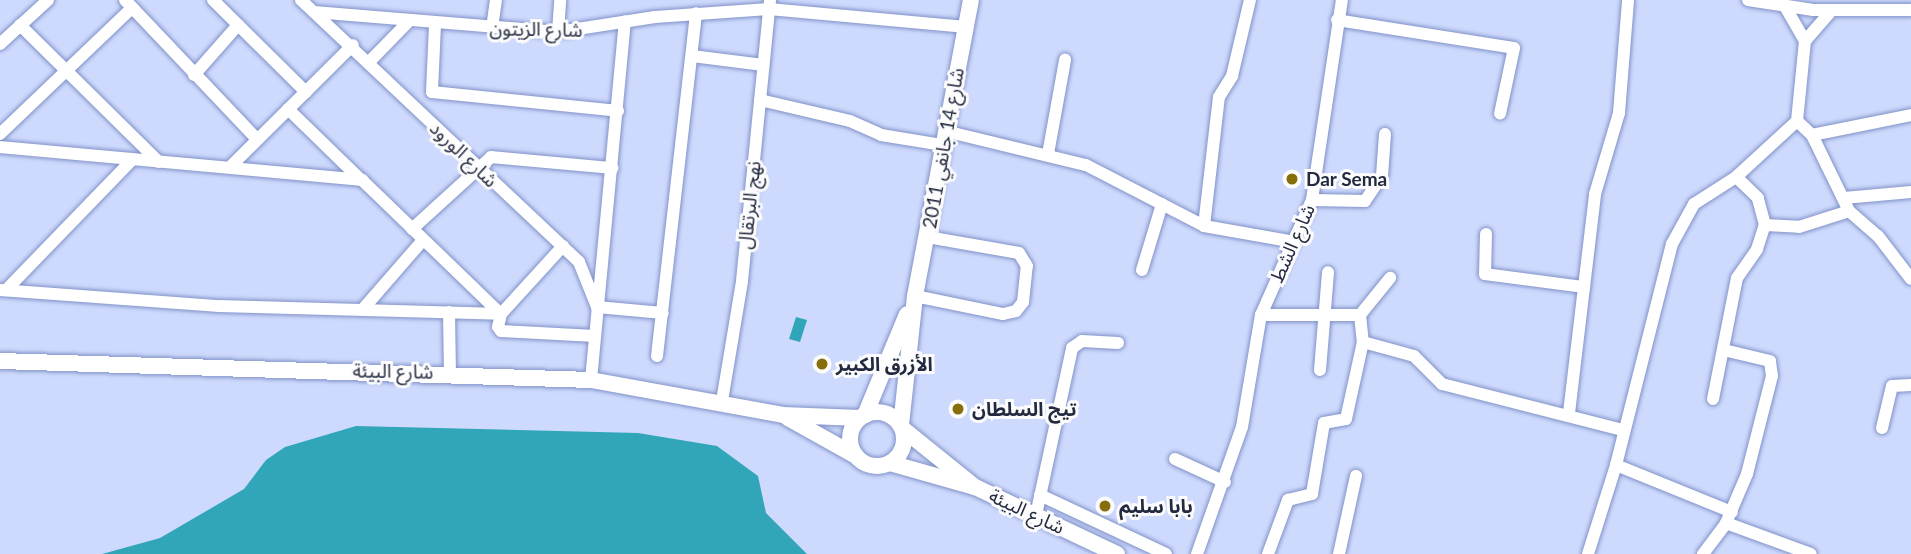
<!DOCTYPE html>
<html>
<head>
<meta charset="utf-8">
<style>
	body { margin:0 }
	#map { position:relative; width:1911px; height:554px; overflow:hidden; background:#cedafd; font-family:Lato,"Noto Sans Arabic",sans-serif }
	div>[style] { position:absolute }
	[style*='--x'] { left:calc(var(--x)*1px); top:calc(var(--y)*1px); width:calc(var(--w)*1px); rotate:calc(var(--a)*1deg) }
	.water>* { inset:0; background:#32a6b9 }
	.roads { filter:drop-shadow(0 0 2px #8192c8) drop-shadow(0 0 2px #8192c8) }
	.minor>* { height:12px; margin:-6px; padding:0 6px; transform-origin:6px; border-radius:6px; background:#fff }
	.major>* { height:16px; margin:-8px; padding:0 8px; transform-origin:8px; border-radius:8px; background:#fff }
	.major>.ring { margin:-8px; padding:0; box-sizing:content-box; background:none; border:16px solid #fff; border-radius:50% }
	.dots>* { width:19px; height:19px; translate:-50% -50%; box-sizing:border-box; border:4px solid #fcfcfc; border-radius:50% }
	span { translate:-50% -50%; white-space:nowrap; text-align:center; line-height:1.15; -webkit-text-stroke:6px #fcfcfc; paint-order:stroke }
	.street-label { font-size:19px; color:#232a40 }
	.poi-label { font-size:19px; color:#232a40; font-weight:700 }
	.left { translate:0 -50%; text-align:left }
</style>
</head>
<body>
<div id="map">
	<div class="water">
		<i style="clip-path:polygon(796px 317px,807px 320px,800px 342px,789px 339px)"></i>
		<i style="clip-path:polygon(356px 426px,638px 433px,717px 446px,758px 476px,766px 513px,807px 554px,102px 554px,160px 538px,244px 489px,266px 460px,285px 447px)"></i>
	</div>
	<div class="roads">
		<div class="minor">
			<i style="--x:125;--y:0;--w:192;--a:46.5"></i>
			<i style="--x:213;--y:0;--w:131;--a:44.7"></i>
			<i style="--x:301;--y:0;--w:382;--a:43.3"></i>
			<i style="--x:579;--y:262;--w:48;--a:68.2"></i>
			<i style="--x:1748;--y:0;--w:66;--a:8.7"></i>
			<i style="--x:1813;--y:10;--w:98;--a:0"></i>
			<i style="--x:1786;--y:8;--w:38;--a:60"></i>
			<i style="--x:314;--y:12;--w:245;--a:4.7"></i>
			<i style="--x:558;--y:32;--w:98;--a:-8.8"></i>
			<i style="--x:655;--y:17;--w:114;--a:-4"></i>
			<i style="--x:769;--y:9;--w:198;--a:5.2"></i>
			<i style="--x:1337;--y:20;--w:179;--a:9"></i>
			<i style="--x:1514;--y:48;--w:67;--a:102"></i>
			<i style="--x:20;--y:25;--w:195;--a:44.6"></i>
			<i style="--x:435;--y:25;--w:67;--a:92.6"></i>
			<i style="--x:432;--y:92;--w:187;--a:5.8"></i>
			<i style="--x:492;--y:28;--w:28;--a:-82"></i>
			<i style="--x:558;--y:32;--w:32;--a:-86"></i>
			<i style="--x:0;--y:44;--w:65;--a:-42.5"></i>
			<i style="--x:692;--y:56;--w:72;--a:7.2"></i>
			<i style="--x:370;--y:61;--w:54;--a:-45.7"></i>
			<i style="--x:194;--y:75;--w:67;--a:-48.7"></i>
			<i style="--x:760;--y:100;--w:92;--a:13.1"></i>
			<i style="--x:850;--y:121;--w:34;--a:24"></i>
			<i style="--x:881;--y:135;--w:63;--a:9.2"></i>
			<i style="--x:288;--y:109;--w:102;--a:44.2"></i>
			<i style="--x:1797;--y:121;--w:21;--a:43"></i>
			<i style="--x:1812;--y:135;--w:85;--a:64"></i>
			<i style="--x:1849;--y:211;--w:38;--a:41"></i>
			<i style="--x:1878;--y:236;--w:54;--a:52.5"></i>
			<i style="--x:945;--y:131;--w:145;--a:13.6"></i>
			<i style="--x:1086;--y:165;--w:133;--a:27.3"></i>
			<i style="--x:1204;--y:226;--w:92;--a:10"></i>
			<i style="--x:0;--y:134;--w:182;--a:-43.7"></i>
			<i style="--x:1812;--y:135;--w:101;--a:-11.4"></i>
			<i style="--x:0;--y:147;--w:364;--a:5.2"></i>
			<i style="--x:362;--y:180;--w:193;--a:44"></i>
			<i style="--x:1048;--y:154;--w:96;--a:-79.7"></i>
			<i style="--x:230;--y:167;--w:173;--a:-44.8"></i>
			<i style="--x:1844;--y:198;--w:67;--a:-5.1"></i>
			<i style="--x:1312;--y:200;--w:53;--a:1.1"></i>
			<i style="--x:1365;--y:201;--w:30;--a:-56"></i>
			<i style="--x:1382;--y:176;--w:42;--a:-85.9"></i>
			<i style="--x:1765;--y:225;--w:34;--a:3"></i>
			<i style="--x:1799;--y:227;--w:52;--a:-17.7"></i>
			<i style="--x:1204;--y:226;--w:130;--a:-83.4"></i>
			<i style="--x:1219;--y:97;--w:25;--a:-58"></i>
			<i style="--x:1232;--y:76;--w:78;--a:-76.7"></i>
			<i style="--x:412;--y:229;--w:107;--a:-42.3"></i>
			<i style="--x:491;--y:157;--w:122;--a:5.2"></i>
			<i style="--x:1486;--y:234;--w:40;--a:91.4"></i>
			<i style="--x:1485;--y:274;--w:100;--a:7.5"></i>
			<i style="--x:563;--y:246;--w:92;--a:132.4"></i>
			<i style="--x:501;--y:314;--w:13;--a:103"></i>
			<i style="--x:498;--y:327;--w:5;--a:53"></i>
			<i style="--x:501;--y:331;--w:94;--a:3"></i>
			<i style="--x:1142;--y:270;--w:69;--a:-73.1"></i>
			<i style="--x:0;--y:290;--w:220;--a:4.2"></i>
			<i style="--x:219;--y:306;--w:282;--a:1.6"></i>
			<i style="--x:6;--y:290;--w:180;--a:-45.9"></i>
			<i style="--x:915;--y:296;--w:90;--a:11.6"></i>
			<i style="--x:1003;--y:314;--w:13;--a:-13"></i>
			<i style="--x:1016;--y:311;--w:11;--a:-52"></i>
			<i style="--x:1023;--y:302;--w:36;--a:-84"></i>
			<i style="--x:1027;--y:266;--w:15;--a:-122"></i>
			<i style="--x:1019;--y:253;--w:93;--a:-170.1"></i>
			<i style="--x:597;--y:307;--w:66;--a:5.2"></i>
			<i style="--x:363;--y:309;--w:91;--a:-49"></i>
			<i style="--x:449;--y:312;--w:61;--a:89.1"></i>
			<i style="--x:1261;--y:315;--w:99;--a:0"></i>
			<i style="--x:1360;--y:315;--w:27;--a:84"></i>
			<i style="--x:1363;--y:342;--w:53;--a:15.4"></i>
			<i style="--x:1414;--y:356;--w:40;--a:45"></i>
			<i style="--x:1442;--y:384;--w:186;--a:14.3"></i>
			<i style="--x:1360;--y:315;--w:48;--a:-51"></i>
			<i style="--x:657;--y:356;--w:345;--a:-83.5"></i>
			<i style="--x:1320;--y:370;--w:98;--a:-85.3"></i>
			<i style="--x:591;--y:380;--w:360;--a:-84.6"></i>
			<i style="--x:1713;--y:399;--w:123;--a:-78.8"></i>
			<i style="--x:1737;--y:278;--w:35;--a:-55"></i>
			<i style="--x:1757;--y:249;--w:25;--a:-72"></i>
			<i style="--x:1765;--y:225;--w:28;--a:-105"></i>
			<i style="--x:1758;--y:198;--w:30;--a:-136"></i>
			<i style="--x:722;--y:401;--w:122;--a:-80.5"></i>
			<i style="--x:742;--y:281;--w:282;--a:-84.3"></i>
			<i style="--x:1569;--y:413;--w:221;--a:-83.2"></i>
			<i style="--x:1595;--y:194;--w:84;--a:-73.5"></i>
			<i style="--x:1619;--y:113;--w:113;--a:-85.4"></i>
			<i style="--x:1882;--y:428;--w:43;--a:-76.6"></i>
			<i style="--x:1892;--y:386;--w:19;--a:-3"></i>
			<i style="--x:1175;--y:459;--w:55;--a:24.7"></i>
			<i style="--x:1616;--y:465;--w:125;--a:22.1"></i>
			<i style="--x:1040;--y:495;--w:139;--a:25.1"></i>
			<i style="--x:1036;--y:515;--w:171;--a:-77.8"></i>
			<i style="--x:1072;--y:348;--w:12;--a:-35"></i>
			<i style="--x:1082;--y:341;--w:36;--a:3"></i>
			<i style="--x:1726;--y:523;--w:90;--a:20"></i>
			<i style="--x:1197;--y:554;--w:135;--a:-70.5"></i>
			<i style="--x:1242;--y:427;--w:114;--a:-80.4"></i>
			<i style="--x:1261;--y:315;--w:126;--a:-66.1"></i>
			<i style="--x:1312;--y:200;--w:202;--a:-81.5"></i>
			<i style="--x:1268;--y:554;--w:58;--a:-69.7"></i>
			<i style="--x:1288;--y:500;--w:25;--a:-14"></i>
			<i style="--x:1312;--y:494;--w:72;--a:-80.4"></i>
			<i style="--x:1324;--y:423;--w:22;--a:-10"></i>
			<i style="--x:1346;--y:419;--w:79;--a:-77.6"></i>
			<i style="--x:1339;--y:554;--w:80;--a:-77.7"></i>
			<i style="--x:1588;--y:554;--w:93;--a:-72.5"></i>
			<i style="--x:1616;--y:465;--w:228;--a:-75.8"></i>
			<i style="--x:1672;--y:244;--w:46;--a:-61.2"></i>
			<i style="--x:1694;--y:204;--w:50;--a:-32.7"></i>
			<i style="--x:1736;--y:177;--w:83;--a:-42.6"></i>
			<i style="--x:1797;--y:121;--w:80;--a:-84.3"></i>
			<i style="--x:1805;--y:41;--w:40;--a:-49"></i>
			<i style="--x:1703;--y:554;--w:39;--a:-53"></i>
			<i style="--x:1726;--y:523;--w:53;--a:-66.8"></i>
			<i style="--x:1747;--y:474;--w:101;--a:-75.7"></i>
			<i style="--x:1772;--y:376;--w:15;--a:-98"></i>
			<i style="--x:1770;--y:361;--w:47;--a:-166.6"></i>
		</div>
		<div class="major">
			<i style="--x:0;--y:361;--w:591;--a:1.84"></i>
			<i style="--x:591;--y:380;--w:195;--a:10.3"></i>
			<i style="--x:783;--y:415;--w:77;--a:2.2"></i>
			<i class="ring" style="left:850px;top:412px;width:38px;height:38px"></i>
			<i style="--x:865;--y:415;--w:109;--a:-67.4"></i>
			<i style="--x:788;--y:418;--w:78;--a:29.2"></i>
			<i style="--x:901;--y:425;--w:130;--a:-83.8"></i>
			<i style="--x:915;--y:296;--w:301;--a:-79.3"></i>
			<i style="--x:903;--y:429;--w:92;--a:38.9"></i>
			<i style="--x:890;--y:463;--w:88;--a:15.8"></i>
			<i style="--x:975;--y:487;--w:157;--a:25.3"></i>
		</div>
	</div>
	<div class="dots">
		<i style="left:1292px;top:179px;background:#886d0b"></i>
		<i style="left:822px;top:364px;background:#886d0b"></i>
		<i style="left:958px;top:409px;background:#886d0b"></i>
		<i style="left:1105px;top:506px;background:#886d0b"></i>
	</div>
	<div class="street-label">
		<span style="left:536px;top:29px;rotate:1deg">شارع الزيتون</span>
		<span style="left:943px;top:148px;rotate:-80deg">شارع 14 جانفي 2011</span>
		<span style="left:464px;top:154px;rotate:44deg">شارع الورود</span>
		<span style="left:749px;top:205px;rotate:-84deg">نهج البرتقال</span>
		<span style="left:1292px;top:243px;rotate:-66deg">شارع الشط</span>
		<span style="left:393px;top:371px;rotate:1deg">شارع البيئة</span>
		<span style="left:1027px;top:511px;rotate:25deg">شارع البيئة</span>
	</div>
	<div class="poi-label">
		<span class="left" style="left:1306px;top:179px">Dar Sema</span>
		<span class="left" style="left:836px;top:364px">الأزرق الكبير</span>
		<span class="left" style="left:972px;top:409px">تيج السلطان</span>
		<span class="left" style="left:1119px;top:506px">بابا سليم</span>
	</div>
</div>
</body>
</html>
